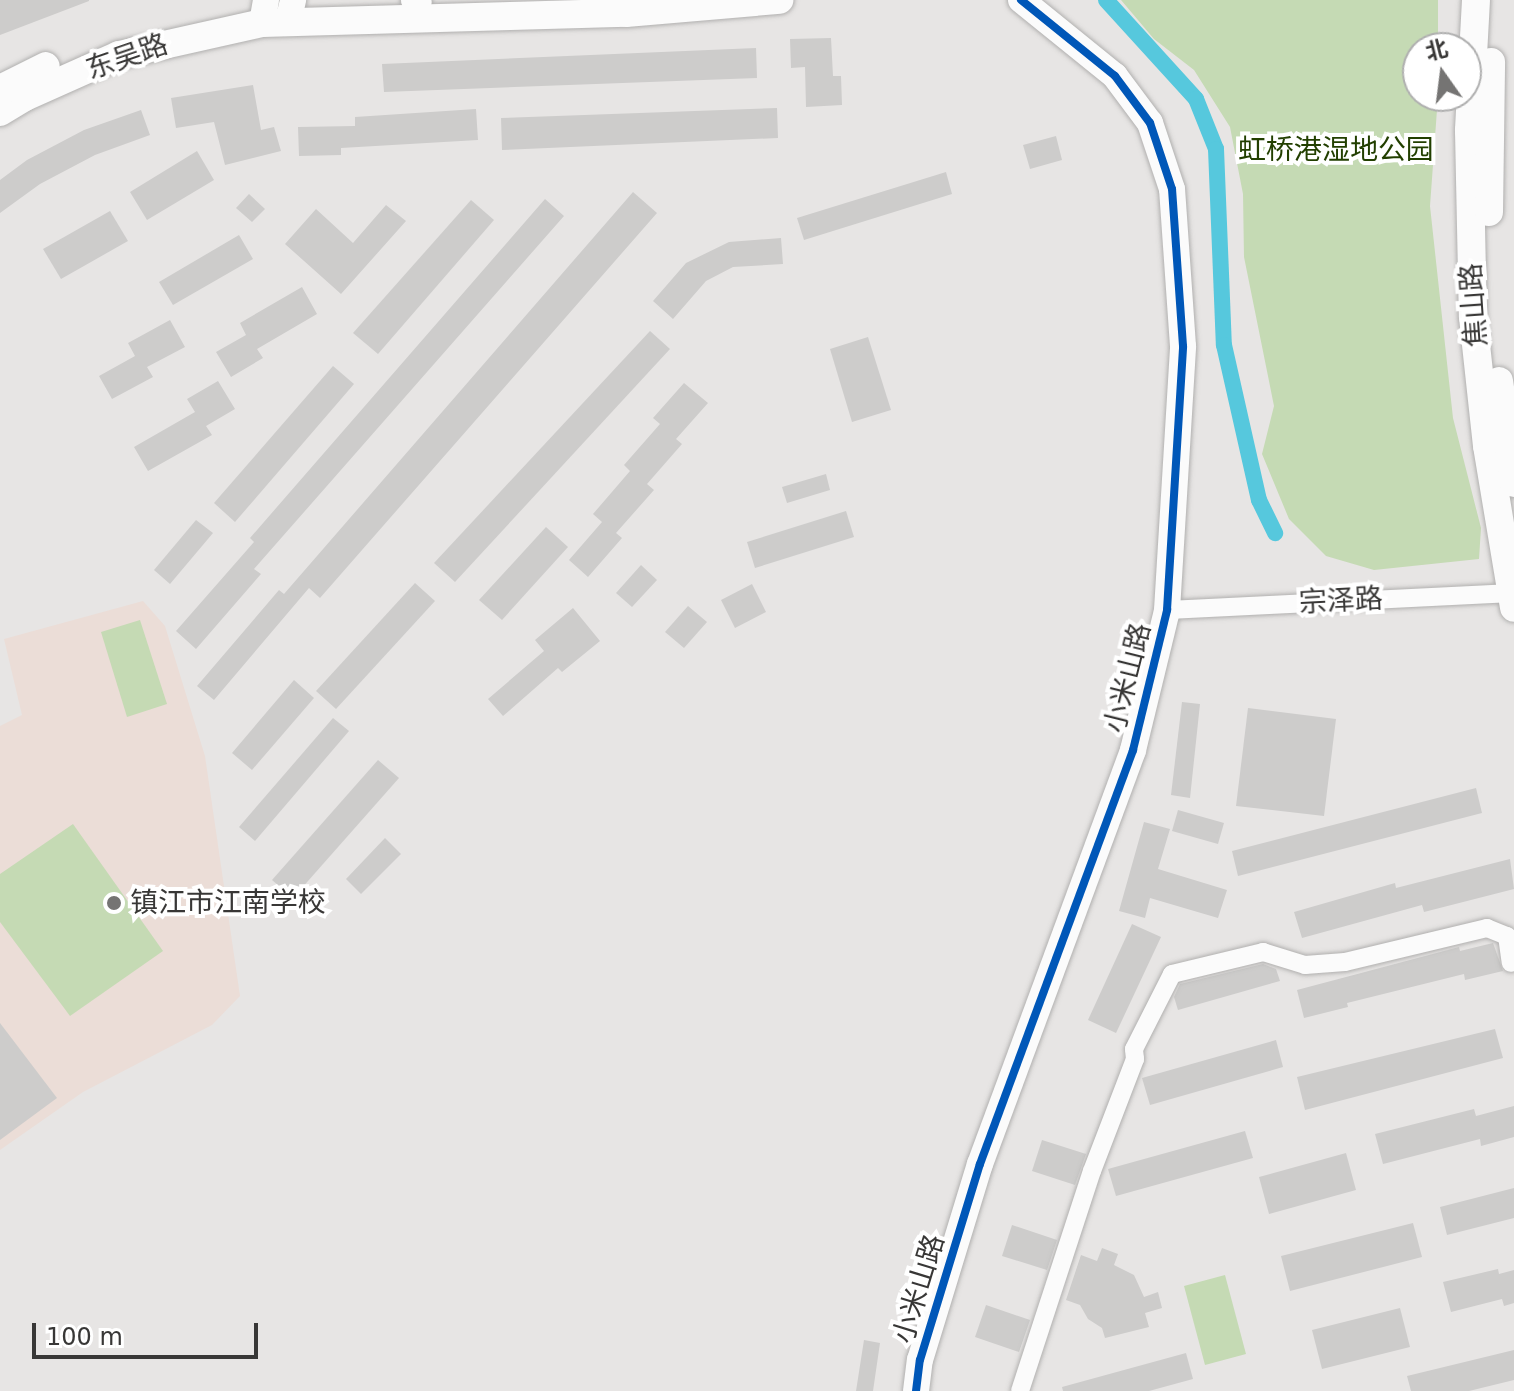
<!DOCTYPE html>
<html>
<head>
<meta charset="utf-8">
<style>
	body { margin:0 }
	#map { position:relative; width:1514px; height:1391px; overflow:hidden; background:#e7e5e4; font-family:"DejaVu Sans","Noto Sans SC",sans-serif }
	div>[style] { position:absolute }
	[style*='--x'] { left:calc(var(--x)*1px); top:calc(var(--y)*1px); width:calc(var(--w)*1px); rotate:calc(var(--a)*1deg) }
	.education>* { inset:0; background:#ebddd7 }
	.green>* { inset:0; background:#c5dab4 }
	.canal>* { height:16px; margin:-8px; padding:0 8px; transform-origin:8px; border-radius:8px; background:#56c8dd }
	.building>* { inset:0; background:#cdcccb }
	.roads { filter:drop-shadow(0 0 2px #b1b0af) drop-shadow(0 0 2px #b1b0af) }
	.street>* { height:18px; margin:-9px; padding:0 9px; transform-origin:9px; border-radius:9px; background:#fbfbfb }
	.secondary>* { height:26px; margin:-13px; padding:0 13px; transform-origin:13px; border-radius:13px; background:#fbfbfb }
	.primary>* { height:28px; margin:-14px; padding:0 14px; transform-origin:14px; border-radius:14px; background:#fbfbfb }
	.cycleway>* { height:8px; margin:-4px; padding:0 4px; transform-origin:4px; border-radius:4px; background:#0057b8 }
	.dots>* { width:22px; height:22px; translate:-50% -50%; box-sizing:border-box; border:4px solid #fff; border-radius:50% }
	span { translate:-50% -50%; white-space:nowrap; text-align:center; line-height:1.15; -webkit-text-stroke:8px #fff; paint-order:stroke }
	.street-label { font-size:28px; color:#383736 }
	.park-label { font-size:28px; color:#223f00 }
	.poi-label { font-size:28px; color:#383736 }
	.left { translate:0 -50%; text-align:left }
	.north { position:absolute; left:1402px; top:32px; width:80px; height:80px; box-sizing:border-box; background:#fff; border:2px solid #afafaf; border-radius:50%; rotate:346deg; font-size:22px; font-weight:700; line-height:32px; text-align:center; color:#383736 }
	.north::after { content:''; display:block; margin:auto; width:28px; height:36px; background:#757473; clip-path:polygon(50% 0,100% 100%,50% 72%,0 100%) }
	.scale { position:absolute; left:32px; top:1323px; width:226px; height:36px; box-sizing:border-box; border:4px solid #383736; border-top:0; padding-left:10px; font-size:24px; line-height:28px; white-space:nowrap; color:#383736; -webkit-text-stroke:6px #fff; paint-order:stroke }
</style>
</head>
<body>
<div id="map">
	<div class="education">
		<i style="clip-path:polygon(143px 601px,165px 626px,205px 756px,240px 996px,212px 1025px,83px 1092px,0 1150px,0 726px,22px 715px,4px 639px)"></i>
	</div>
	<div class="green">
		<i style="clip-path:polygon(1121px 0,1438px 0,1438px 48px,1418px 48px,1418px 96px,1438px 96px,1430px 206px,1453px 418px,1481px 528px,1479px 559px,1374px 570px,1326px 556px,1289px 519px,1262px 454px,1274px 406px,1244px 257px,1243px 194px,1230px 127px,1194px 70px,1154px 39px)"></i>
		<i style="clip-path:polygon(140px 620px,167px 704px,127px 717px,101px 632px)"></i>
		<i style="clip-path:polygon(73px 824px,163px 951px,70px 1016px,0 922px,0 874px)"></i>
		<i style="clip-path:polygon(1225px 1275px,1246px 1354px,1205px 1365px,1184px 1286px)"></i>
	</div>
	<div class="canal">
		<i style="--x:1106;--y:0;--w:134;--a:47.7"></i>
		<i style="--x:1196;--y:99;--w:54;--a:68.2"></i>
		<i style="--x:1216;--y:149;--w:196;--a:87.7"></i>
		<i style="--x:1224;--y:345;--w:159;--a:77.3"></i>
		<i style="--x:1259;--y:500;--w:37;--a:64"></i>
	</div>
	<div class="building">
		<i style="clip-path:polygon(0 0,89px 0,89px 1px,0 35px)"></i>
		<i style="clip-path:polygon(831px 38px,833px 76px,841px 76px,842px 105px,806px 107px,805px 67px,791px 68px,790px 39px)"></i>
		<i style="clip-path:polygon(756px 48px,757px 78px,384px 92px,382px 64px)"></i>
		<i style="clip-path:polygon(253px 85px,261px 130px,274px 127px,281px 151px,225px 165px,214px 122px,176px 128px,171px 98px)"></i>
		<i style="clip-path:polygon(777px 108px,778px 138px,502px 150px,501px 118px)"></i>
		<i style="clip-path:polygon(476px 109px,478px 140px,341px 148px,341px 155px,299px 156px,298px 127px,355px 126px,355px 117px)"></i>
		<i style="clip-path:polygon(141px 110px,150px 135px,95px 155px,40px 184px,0 213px,0 180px,27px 160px,84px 130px)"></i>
		<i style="clip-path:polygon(1056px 136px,1062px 160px,1030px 169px,1023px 145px)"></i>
		<i style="clip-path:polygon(197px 151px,214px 180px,147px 220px,130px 192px)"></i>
		<i style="clip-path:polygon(946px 172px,952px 194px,804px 240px,797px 218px)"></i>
		<i style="clip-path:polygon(633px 192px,657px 213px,320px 598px,309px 588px,214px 700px,197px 686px,279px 590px,284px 594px)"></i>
		<i style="clip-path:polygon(249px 194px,265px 209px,252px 222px,236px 208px)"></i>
		<i style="clip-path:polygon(545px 199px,564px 216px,254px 569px,261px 574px,196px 649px,176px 631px,254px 542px,250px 538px)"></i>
		<i style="clip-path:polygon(471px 200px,494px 220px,378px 354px,353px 333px)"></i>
		<i style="clip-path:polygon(386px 205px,406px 221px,341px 294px,285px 244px,316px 209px,353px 243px)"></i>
		<i style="clip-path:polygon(110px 211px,128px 241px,61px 279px,43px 249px)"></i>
		<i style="clip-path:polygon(239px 235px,253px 259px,173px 305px,159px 282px)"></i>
		<i style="clip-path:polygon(781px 238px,783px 264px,733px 267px,706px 281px,673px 319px,653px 301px,686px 263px,729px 242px)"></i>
		<i style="clip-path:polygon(302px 287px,317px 314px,257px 349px,263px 358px,231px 377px,216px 352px,246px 335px,240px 323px)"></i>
		<i style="clip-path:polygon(170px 320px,185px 347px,147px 367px,153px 377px,112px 399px,99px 376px,135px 356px,128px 343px)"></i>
		<i style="clip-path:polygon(650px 331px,670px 349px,455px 582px,434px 563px)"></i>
		<i style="clip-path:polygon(868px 337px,891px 410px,852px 422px,830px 349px)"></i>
		<i style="clip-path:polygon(333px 366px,354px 384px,235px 522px,214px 503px)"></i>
		<i style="clip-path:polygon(218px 381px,235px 409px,206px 426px,212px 435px,148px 471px,134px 447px,195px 412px,187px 399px)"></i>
		<i style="clip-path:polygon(684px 383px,708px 403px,676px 439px,682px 444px,647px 484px,654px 490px,616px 533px,622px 538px,588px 577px,569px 560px,602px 522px,593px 514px,630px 471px,624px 465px,660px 424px,653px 418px)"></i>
		<i style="clip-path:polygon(826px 474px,830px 490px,787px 503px,782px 487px)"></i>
		<i style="clip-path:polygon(846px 511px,854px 537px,755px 568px,747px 542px)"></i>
		<i style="clip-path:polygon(196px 520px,213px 533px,170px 584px,154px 570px)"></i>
		<i style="clip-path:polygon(546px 527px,568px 547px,502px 620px,479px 600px)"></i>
		<i style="clip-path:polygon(641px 565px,657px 580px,632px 607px,616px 593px)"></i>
		<i style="clip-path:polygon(415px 583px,435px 601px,336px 709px,316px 691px)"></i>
		<i style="clip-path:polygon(752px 584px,766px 612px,735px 628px,721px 600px)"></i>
		<i style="clip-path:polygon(688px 606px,707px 622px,684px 648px,665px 632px)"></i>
		<i style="clip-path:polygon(573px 608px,600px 641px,562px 672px,558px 668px,503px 716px,488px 699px,544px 651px,535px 640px)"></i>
		<i style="clip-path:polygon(294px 680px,314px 698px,252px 770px,232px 753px)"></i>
		<i style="clip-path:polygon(1182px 702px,1200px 704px,1190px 798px,1171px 795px)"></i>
		<i style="clip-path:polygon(1248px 708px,1336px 719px,1324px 816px,1236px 806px)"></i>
		<i style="clip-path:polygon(333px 718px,349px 731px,255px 841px,239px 827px)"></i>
		<i style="clip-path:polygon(378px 760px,399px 778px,293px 898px,272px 880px)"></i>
		<i style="clip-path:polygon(1476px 788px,1482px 813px,1238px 876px,1232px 851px)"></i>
		<i style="clip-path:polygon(1178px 810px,1224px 823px,1218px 844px,1172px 831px)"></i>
		<i style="clip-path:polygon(1144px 822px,1170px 829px,1158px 869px,1227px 890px,1218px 918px,1150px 898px,1145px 918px,1119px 911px)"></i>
		<i style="clip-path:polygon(385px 838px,401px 854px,361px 894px,346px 879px)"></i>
		<i style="clip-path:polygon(1510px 859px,1514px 889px,1424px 912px,1422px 905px,1302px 938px,1294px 912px,1395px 883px,1396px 888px)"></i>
		<i style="clip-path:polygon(1132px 924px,1161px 937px,1116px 1033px,1088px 1020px)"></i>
		<i style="clip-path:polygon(1493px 943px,1503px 971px,1465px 980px,1464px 974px,1347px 1003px,1348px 1007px,1304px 1018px,1297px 990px,1459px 947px,1460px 951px)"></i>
		<i style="clip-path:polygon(1263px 964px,1276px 969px,1280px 981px,1178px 1010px,1174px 997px,1180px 984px)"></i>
		<i style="clip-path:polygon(0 1023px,57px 1098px,0 1140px)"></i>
		<i style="clip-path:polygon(1495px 1029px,1503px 1058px,1305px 1110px,1297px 1077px)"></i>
		<i style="clip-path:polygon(1276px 1040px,1283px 1067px,1150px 1105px,1142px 1078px)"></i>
		<i style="clip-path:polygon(1514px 1106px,1514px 1137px,1481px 1146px,1480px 1139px,1383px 1164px,1375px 1134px,1474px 1109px,1476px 1116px)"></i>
		<i style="clip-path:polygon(1245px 1131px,1253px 1158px,1116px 1196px,1108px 1169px)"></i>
		<i style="clip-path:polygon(1042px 1140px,1086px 1154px,1075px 1185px,1032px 1171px)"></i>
		<i style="clip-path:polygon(1346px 1153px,1356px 1190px,1269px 1214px,1259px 1177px)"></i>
		<i style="clip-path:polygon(1514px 1188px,1514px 1218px,1447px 1235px,1440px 1207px)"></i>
		<i style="clip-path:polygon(1413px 1223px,1422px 1257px,1290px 1291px,1281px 1256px)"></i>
		<i style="clip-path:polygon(1012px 1225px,1057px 1240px,1047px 1270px,1002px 1256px)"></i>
		<i style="clip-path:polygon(1102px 1248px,1118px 1254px,1114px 1265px,1134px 1275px,1144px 1297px,1158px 1292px,1162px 1308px,1145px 1313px,1149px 1327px,1105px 1338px,1102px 1328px,1088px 1319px,1080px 1305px,1066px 1300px,1081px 1255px,1097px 1261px)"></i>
		<i style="clip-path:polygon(1498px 1269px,1499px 1274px,1514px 1270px,1514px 1303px,1504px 1306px,1502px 1299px,1451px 1312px,1443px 1282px)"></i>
		<i style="clip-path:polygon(986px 1305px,1030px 1320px,1019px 1352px,975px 1337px)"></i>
		<i style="clip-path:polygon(1400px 1308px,1410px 1347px,1322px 1369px,1312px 1330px)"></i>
		<i style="clip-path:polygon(864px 1340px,880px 1343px,873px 1391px,856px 1391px)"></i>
		<i style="clip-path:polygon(1514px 1350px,1514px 1380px,1469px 1391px,1411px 1391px,1407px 1376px)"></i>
		<i style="clip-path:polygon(1186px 1353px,1193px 1379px,1149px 1391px,1063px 1391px,1062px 1387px)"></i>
	</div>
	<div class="roads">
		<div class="street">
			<i style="--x:1167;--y:610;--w:347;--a:-2.8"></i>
			<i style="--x:1020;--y:1391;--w:231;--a:-71.9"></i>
			<i style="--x:1092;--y:1171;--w:120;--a:-69"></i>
			<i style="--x:1135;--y:1059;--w:10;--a:-96"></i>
			<i style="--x:1134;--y:1049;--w:84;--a:-63.1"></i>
			<i style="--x:1172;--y:974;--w:94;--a:-13.6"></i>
			<i style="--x:1263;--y:952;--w:44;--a:17.2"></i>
			<i style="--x:1305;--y:965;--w:40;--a:-4.3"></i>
			<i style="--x:1345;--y:962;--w:146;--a:-13.5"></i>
			<i style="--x:1487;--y:928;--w:22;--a:22"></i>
			<i style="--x:1507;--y:936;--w:27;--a:82"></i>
		</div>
		<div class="secondary">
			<i style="--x:414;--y:0;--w:5;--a:22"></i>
			<i style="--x:288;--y:22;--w:23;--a:-77"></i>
			<i style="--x:262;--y:23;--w:23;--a:-80"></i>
			<i style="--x:916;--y:1391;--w:31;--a:-83"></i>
			<i style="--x:920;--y:1360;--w:205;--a:-73"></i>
			<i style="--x:980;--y:1164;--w:441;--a:-69.7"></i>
			<i style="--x:1133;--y:750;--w:144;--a:-76.3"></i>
			<i style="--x:1167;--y:610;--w:264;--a:-86.5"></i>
			<i style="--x:1183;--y:346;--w:157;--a:-94"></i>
			<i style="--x:1172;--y:189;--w:70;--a:-108.4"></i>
			<i style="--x:1150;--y:123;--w:59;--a:-126.7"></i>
			<i style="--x:1115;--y:76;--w:121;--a:-141"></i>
		</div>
		<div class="primary">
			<i style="--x:1476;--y:0;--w:131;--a:93.1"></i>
			<i style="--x:1469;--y:131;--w:186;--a:88.8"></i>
			<i style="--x:1473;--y:317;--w:130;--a:83.8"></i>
			<i style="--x:1487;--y:446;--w:164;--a:80.5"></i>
			<i style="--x:0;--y:89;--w:51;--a:-26.6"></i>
			<i style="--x:0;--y:112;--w:29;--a:-31"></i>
			<i style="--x:25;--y:97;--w:103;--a:-24.1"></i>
			<i style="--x:119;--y:55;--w:147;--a:-12.6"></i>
			<i style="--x:262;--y:23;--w:364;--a:-1.6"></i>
			<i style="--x:626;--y:13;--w:154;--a:-4.9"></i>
			<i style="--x:1489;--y:212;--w:150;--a:-89.2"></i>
			<i style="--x:1499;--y:381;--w:103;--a:81.6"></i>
		</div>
	</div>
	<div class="cycleway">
		<i style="--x:916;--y:1391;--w:31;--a:-83"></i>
		<i style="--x:920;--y:1360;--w:205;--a:-73"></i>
		<i style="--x:980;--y:1164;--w:441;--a:-69.7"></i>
		<i style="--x:1133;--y:750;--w:144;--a:-76.3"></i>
		<i style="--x:1167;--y:610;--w:264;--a:-86.5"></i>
		<i style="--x:1183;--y:346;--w:157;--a:-94"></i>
		<i style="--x:1172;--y:189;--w:70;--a:-108.4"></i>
		<i style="--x:1150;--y:123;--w:59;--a:-126.7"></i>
		<i style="--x:1115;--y:76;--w:121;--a:-141"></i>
	</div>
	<div class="dots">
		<i style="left:114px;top:903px;background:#757473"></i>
	</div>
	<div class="street-label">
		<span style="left:127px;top:57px;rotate:-19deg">东吴路</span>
		<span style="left:1474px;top:305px;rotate:-94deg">焦山路</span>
		<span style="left:1341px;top:601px;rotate:-3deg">宗泽路</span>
		<span style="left:1128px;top:678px;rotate:-76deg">小米山路</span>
		<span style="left:919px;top:1289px;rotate:-73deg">小米山路</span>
	</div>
	<div class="park-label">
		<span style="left:1336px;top:150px">虹桥港湿地公园</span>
	</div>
	<div class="poi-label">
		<span class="left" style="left:130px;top:903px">镇江市江南学校</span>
	</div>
	<div class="north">北</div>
	<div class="scale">100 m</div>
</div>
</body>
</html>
